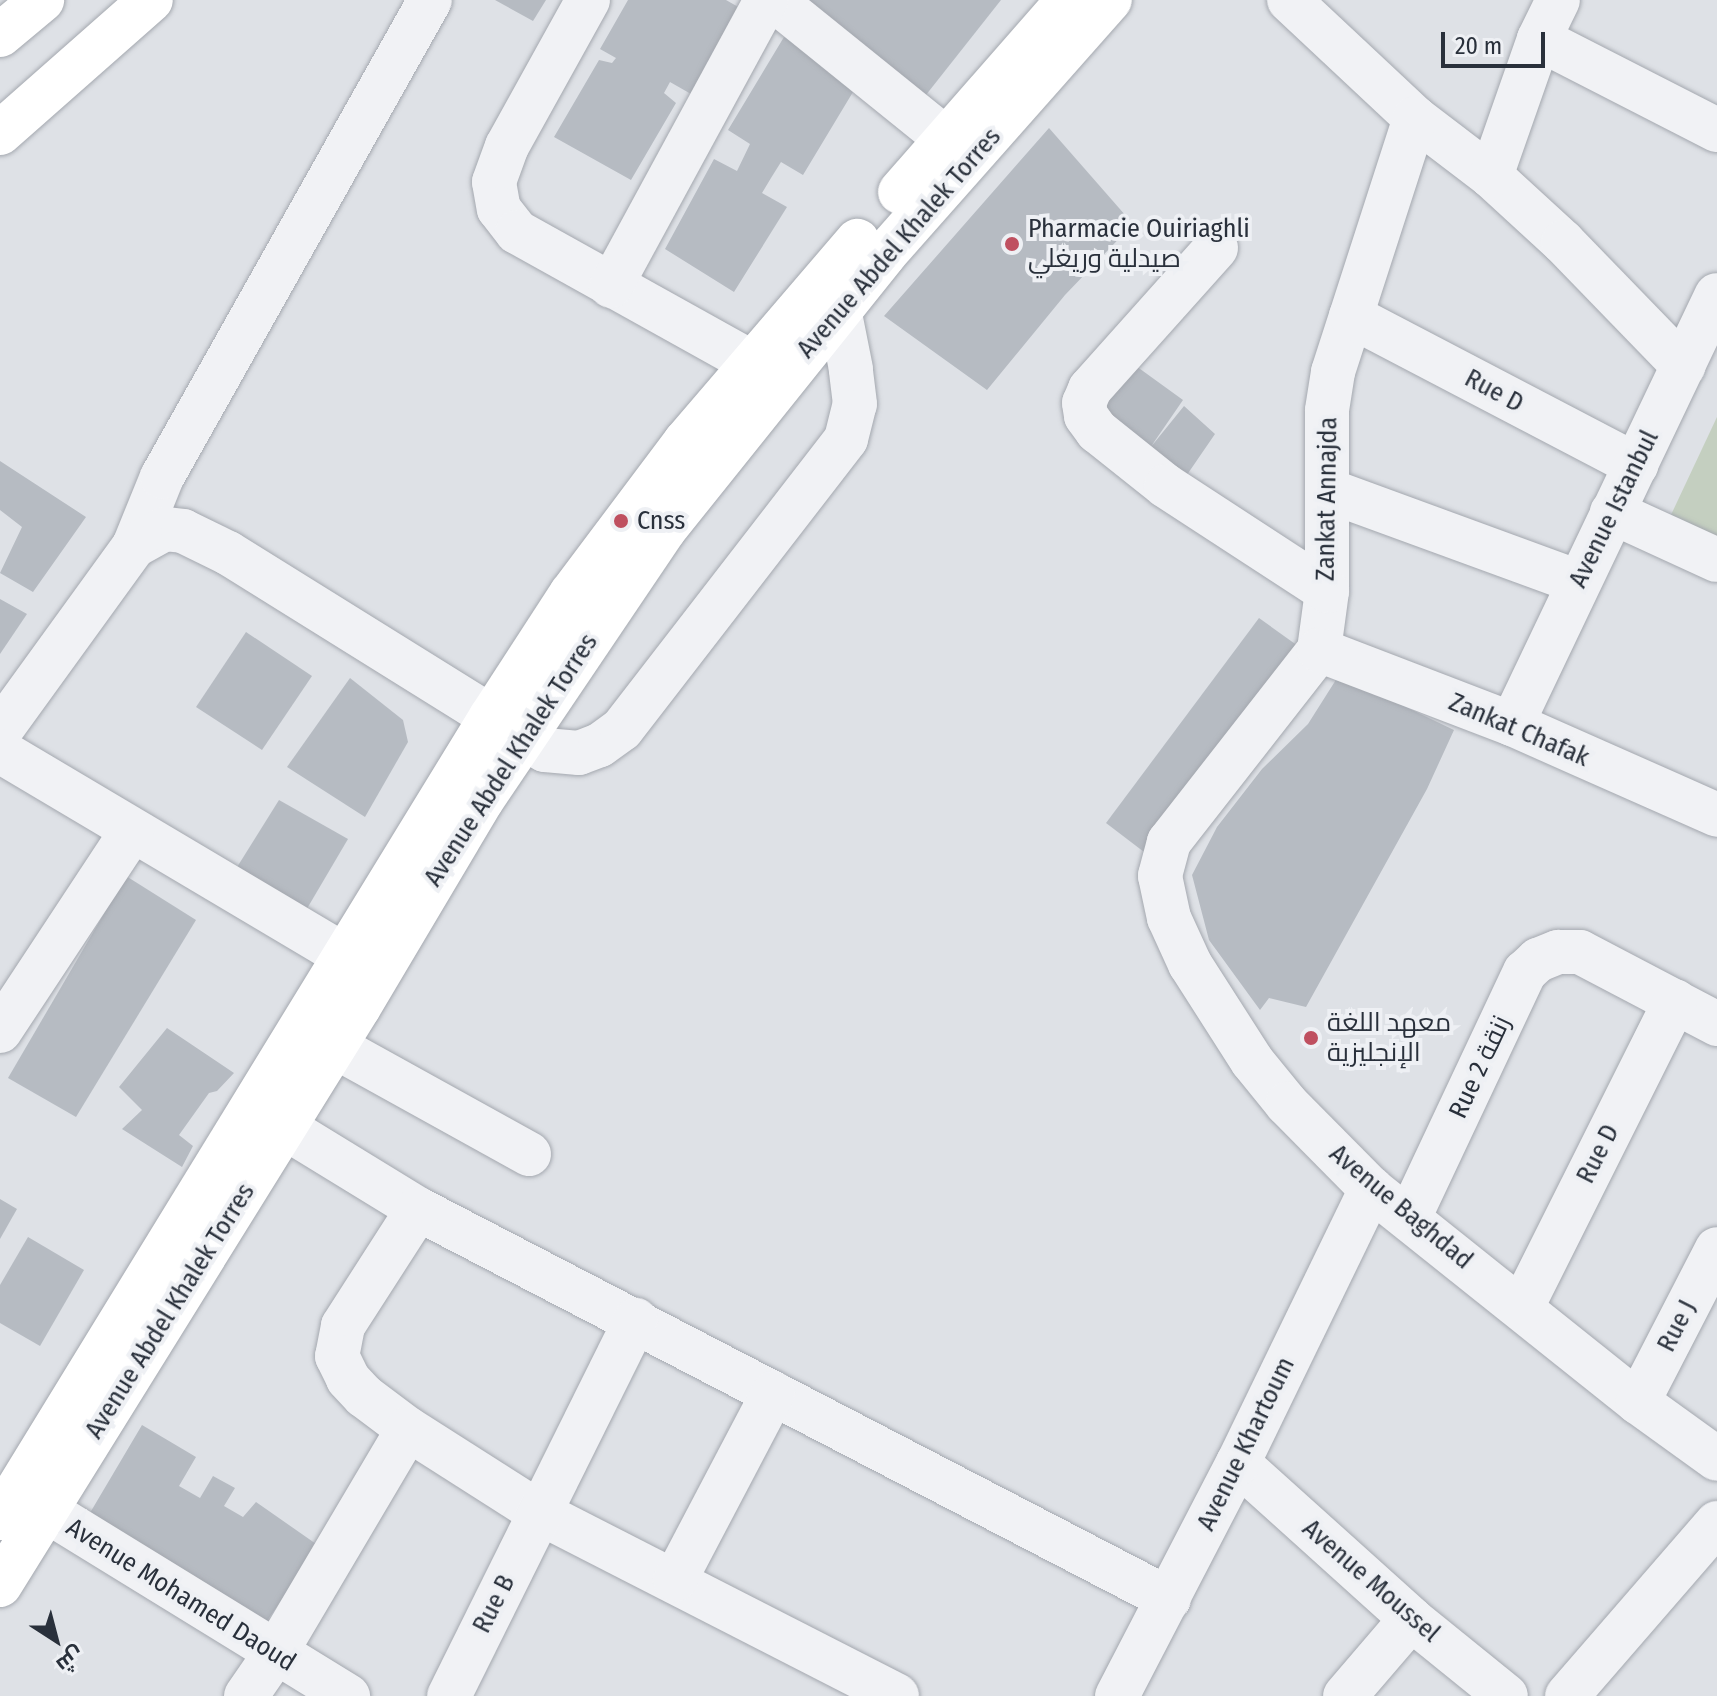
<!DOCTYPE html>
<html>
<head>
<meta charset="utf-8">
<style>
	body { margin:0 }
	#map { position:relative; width:1717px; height:1696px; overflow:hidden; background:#dee1e6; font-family:"Fira Sans Condensed",Cairo,sans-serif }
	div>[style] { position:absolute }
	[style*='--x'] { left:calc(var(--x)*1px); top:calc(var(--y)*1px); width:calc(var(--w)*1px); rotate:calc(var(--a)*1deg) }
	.green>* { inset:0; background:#c4cfc0 }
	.building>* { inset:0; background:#b6bbc2 }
	.roads { filter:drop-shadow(0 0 2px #a4a8af) drop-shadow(0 0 2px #a4a8af) }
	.minor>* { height:44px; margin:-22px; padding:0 22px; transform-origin:22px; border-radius:22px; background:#f1f2f5 }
	.major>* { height:44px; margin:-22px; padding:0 22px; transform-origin:22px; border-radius:22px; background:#fff }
	.highway>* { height:44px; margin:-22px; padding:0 22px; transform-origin:22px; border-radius:22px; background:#fff }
	.dots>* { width:22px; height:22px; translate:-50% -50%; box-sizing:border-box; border:4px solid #eef0f4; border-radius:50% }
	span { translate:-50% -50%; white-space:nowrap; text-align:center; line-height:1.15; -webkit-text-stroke:8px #eef0f4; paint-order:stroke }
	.poi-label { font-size:26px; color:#29303b }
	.left { translate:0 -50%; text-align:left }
	.street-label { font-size:26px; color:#29303b }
	.north { position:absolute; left:16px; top:1600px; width:80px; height:80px; -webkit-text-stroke:6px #eef0f4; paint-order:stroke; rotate:144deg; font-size:22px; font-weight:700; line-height:32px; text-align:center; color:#29303b }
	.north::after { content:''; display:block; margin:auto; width:28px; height:36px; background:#29303b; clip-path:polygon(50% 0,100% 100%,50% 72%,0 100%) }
	.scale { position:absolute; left:1441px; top:32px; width:104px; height:36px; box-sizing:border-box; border:4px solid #29303b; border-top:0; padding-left:10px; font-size:24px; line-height:28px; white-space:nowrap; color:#29303b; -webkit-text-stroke:6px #eef0f4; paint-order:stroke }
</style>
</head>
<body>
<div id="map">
	<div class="green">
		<i style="clip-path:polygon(1717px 417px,1717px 538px,1670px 517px)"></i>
	</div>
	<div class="building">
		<i style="clip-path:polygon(495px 0,546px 0,533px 21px)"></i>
		<i style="clip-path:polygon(628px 0,726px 0,740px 8px,691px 94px,670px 82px,664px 93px,676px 103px,631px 180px,554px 137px,599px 60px,612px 63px,616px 58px,600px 49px)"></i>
		<i style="clip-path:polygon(803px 0,1001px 0,922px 100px)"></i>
		<i style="clip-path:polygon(784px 37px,859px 82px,803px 175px,781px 162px,771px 178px,762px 193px,787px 207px,734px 292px,665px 249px,714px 159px,737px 171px,750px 144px,728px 130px)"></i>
		<i style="clip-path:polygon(1049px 128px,1133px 224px,1065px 295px,987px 390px,884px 316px)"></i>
		<i style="clip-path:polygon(1136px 366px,1183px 400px,1150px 448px,1184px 406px,1215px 434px,1180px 485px,1094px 411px)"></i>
		<i style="clip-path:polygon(0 461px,86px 517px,33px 592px,0 573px,22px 527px,0 510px)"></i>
		<i style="clip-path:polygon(0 599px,27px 614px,0 654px)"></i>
		<i style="clip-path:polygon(1259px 618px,1305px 651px,1148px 855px,1106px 823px)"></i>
		<i style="clip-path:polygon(246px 632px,312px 676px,262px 750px,196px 707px)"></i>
		<i style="clip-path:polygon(1339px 675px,1454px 730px,1427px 789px,1306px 1007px,1269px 998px,1260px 1010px,1209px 940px,1192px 875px,1217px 827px,1262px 769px,1308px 724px)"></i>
		<i style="clip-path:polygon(350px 678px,403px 720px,408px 742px,365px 817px,287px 767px)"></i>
		<i style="clip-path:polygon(279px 800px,348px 839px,305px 912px,234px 872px)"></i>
		<i style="clip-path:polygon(126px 876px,196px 920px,76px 1117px,8px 1078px)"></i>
		<i style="clip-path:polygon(167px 1028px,234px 1073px,217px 1091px,209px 1093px,179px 1135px,193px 1146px,182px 1167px,122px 1129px,142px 1110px,119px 1087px)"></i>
		<i style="clip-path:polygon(0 1199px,17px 1209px,0 1239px)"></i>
		<i style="clip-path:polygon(28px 1237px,84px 1270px,40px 1346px,0 1323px,0 1285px)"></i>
		<i style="clip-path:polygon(142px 1425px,196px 1457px,179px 1486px,200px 1498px,213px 1476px,235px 1488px,224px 1506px,243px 1517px,256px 1502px,319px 1546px,260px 1631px,84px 1523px)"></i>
	</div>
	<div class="roads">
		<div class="minor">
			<i style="--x:588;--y:0;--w:167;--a:119"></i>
			<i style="--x:507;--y:146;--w:38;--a:110"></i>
			<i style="--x:494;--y:182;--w:27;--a:80"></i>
			<i style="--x:499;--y:209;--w:29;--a:52"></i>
			<i style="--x:517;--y:232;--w:268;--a:29.1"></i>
			<i style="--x:774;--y:0;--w:221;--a:38.9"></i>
			<i style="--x:1289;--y:0;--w:173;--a:43.1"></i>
			<i style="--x:1415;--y:118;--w:96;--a:37.3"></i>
			<i style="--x:1491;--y:176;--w:98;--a:42.5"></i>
			<i style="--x:1563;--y:242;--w:173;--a:45.9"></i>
			<i style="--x:1539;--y:39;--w:200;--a:27.1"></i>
			<i style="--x:1415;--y:118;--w:267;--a:107.9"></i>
			<i style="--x:1333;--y:372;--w:39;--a:99"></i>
			<i style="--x:1327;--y:411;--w:180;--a:90"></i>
			<i style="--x:1327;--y:591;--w:60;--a:97.7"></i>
			<i style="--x:1319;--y:650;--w:244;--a:128"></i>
			<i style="--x:1169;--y:842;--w:35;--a:105"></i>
			<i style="--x:1160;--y:876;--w:43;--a:77.9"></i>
			<i style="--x:1169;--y:918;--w:51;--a:65.5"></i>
			<i style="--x:1190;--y:964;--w:115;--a:57.4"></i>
			<i style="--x:1252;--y:1061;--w:55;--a:50.9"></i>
			<i style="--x:1287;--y:1104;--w:120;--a:45.3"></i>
			<i style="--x:1371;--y:1189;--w:342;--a:38.6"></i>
			<i style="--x:1638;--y:1402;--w:97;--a:35.8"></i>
			<i style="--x:1491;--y:176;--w:145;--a:-70.7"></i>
			<i style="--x:1539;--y:39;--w:43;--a:-64"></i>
			<i style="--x:1216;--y:248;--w:189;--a:131.8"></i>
			<i style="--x:1090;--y:389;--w:15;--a:113"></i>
			<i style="--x:1084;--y:403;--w:13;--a:81"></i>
			<i style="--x:1086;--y:416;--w:19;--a:54"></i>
			<i style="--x:1097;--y:431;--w:88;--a:38.6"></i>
			<i style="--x:1166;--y:486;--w:192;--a:33.1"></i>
			<i style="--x:611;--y:286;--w:325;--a:-61.5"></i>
			<i style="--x:1351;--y:316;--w:322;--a:27.6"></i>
			<i style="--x:1327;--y:490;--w:268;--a:20.1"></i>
			<i style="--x:1612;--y:512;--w:115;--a:24.6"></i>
			<i style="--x:134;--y:546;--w:74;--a:-67.9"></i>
			<i style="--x:162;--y:477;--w:547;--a:-60.67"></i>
			<i style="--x:1319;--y:650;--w:207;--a:21"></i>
			<i style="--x:1512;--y:724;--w:224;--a:23.9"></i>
			<i style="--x:1512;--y:724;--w:475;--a:-64.5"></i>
			<i style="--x:0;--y:731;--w:228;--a:-54.1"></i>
			<i style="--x:134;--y:546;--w:35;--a:-29"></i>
			<i style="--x:165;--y:529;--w:18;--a:6"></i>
			<i style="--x:183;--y:531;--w:50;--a:26.1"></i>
			<i style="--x:228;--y:553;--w:373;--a:31.9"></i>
			<i style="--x:545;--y:750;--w:34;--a:5"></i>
			<i style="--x:579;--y:753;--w:22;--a:-21"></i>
			<i style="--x:600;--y:745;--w:27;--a:-36"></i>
			<i style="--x:622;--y:729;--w:366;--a:-52.3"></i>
			<i style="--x:846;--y:439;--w:36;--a:-76"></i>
			<i style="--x:855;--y:404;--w:35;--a:-97"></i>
			<i style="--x:851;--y:369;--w:61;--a:-101.3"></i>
			<i style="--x:839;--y:309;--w:28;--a:-141"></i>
			<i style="--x:0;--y:751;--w:401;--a:30.7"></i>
			<i style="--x:0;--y:1031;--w:240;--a:-56.6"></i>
			<i style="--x:334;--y:1046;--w:223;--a:29"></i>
			<i style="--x:284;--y:1127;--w:157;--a:31.5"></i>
			<i style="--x:418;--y:1209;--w:846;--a:27.44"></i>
			<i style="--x:418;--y:1209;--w:139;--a:122.7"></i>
			<i style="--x:343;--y:1326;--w:31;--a:101"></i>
			<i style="--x:337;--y:1356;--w:25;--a:64"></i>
			<i style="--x:348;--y:1379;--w:23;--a:47"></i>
			<i style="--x:364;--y:1396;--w:55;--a:36.9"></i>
			<i style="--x:408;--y:1429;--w:156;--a:32.5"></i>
			<i style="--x:540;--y:1513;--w:401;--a:27.1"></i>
			<i style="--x:1409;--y:1218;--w:272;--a:-64.8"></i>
			<i style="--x:1525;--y:972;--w:18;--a:-43"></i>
			<i style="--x:1538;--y:960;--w:22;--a:-22"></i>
			<i style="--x:1558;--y:952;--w:22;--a:0"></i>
			<i style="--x:1580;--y:952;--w:155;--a:27.7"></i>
			<i style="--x:1522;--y:1307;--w:342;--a:-63.4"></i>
			<i style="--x:1638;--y:1402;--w:172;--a:-62.7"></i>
			<i style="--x:1238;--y:1463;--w:233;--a:42"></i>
			<i style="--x:1411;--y:1619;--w:122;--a:39"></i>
			<i style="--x:16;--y:1492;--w:390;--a:31.6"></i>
			<i style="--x:675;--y:1580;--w:211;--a:-62.3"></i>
			<i style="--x:246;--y:1696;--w:51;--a:-55.4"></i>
			<i style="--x:275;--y:1654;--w:261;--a:-59.4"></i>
			<i style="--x:449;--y:1696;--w:420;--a:-63.6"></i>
			<i style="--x:1117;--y:1696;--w:263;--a:-62.6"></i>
			<i style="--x:1238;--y:1463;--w:305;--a:-64.1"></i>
			<i style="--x:1345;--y:1696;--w:101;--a:-49.4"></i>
			<i style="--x:1567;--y:1696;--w:229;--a:-49.1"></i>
		</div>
		<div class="major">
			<i style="--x:900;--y:192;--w:255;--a:-48.8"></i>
			<i style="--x:0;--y:1518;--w:940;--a:-58.49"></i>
			<i style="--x:491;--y:717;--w:147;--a:-57"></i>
			<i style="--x:571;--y:594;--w:190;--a:-53.1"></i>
			<i style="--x:685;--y:442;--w:265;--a:-49.4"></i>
			<i style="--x:0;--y:1585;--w:680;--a:-58.16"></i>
			<i style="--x:359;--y:1007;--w:241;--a:-59.3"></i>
			<i style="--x:482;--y:800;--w:326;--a:-56"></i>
			<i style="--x:664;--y:530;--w:352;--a:-51.3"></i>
			<i style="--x:884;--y:255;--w:341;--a:-48.5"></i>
		</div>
		<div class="highway">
			<i style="--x:0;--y:35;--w:55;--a:-39.8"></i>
			<i style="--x:0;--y:133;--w:201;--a:-41.4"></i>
		</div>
	</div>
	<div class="dots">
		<i style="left:1012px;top:244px;background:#bf5060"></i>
		<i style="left:621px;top:521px;background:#bf5060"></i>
		<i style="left:1311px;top:1038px;background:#bf5060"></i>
	</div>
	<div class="poi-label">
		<span class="left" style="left:1028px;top:244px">Pharmacie Ouiriaghli<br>صيدلية وريغلي</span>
		<span class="left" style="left:637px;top:521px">Cnss</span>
		<span class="left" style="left:1327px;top:1038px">معهد اللغة<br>الإنجليزية</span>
	</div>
	<div class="street-label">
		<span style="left:899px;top:243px;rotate:-49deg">Avenue Abdel Khalek Torres</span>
		<span style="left:1494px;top:391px;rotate:28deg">Rue D</span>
		<span style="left:1327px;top:499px;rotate:-89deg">Zankat Annajda</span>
		<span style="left:1614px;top:509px;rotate:-64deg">Avenue Istanbul</span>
		<span style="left:1519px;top:730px;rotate:23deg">Zankat Chafak</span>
		<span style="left:511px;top:760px;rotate:-57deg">Avenue Abdel Khalek Torres</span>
		<span style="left:1480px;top:1067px;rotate:-65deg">Rue 2 زنقة</span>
		<span style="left:1598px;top:1154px;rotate:-63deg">Rue D</span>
		<span style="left:1401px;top:1207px;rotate:40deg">Avenue Baghdad</span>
		<span style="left:170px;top:1311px;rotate:-58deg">Avenue Abdel Khalek Torres</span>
		<span style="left:1677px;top:1326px;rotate:-63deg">Rue J</span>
		<span style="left:1246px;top:1444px;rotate:-64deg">Avenue Khartoum</span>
		<span style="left:1371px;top:1581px;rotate:41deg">Avenue Moussel</span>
		<span style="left:181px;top:1595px;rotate:32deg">Avenue Mohamed Daoud</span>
		<span style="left:494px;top:1604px;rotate:-63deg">Rue B</span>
	</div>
	<div class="north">ش</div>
	<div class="scale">20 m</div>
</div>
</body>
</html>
